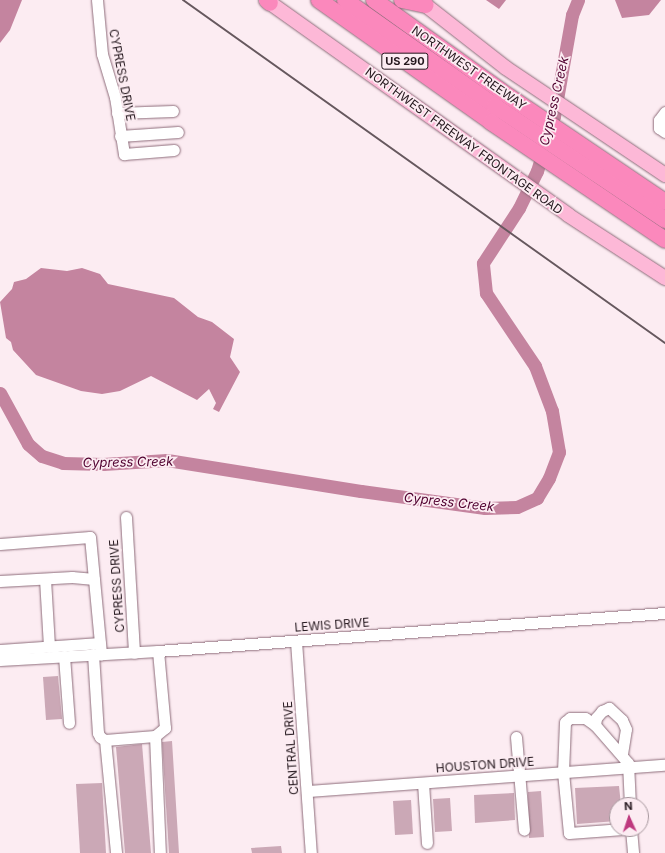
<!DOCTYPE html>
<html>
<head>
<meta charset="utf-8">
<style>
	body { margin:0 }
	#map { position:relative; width:665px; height:853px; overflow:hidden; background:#fcecf2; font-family:Inter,sans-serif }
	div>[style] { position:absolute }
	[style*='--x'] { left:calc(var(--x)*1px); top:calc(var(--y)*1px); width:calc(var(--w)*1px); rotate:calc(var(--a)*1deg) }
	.water>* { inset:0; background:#c4849f }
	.river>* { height:13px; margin:-6.5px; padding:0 6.5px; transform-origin:6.5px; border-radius:6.5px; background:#c4849f }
	.building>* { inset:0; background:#cba8b6 }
	.roads { filter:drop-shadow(0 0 1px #8e6d7b) drop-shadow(0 0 1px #8e6d7b) }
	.minor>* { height:11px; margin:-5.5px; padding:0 5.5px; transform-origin:5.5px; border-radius:5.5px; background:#fff }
	.major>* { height:14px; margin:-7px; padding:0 7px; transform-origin:7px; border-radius:7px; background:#fdb8d7 }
	.highway>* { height:16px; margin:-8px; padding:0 8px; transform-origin:8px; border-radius:8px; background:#fb88bc }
	.rail>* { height:2px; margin:-1px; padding:0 1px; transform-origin:1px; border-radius:1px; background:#66585e }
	span { translate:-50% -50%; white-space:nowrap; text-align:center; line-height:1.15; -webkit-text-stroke:3.5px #fcecf2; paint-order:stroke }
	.shield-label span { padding:1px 3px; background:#fcecf2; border:1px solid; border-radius:3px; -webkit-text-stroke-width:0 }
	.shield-label { font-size:11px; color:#24171d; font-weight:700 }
	.street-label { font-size:12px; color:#24171d }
	.water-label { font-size:13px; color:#50012f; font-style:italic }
	.north { position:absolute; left:609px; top:797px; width:40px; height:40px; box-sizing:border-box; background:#fcecf2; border:1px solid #a6979d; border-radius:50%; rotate:357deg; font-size:11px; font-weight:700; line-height:16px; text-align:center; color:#24171d }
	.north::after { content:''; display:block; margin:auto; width:14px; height:18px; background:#be397e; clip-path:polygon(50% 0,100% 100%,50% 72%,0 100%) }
</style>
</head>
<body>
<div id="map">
	<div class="water">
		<i style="clip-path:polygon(0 0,22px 0,10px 30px,0 43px)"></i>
		<i style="clip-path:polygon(486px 0,506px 0,499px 9px)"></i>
		<i style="clip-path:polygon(615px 0,661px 0,649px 15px,622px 18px)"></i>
		<i style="clip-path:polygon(41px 268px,67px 271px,82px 268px,100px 274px,108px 284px,174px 298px,198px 317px,212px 322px,234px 339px,230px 357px,240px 372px,219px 412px,213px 409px,216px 403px,209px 389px,197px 400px,151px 376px,120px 391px,102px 394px,81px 391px,36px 375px,13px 350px,11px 342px,6px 338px,0 302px,12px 289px,14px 282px,26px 279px)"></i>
	</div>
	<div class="river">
		<i style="--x:0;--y:393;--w:58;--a:61.2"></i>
		<i style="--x:28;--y:444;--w:18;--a:41"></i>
		<i style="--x:42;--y:456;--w:22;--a:18"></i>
		<i style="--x:63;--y:463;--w:40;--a:1.4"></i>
		<i style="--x:103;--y:464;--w:64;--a:-3.6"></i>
		<i style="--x:167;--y:460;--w:196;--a:9.1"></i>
		<i style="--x:361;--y:491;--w:125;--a:7.8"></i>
		<i style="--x:485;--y:508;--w:32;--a:-2"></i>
		<i style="--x:517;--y:507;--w:22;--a:-24"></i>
		<i style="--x:537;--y:498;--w:23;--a:-59"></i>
		<i style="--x:549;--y:478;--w:28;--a:-69"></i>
		<i style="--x:559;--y:452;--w:42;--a:-99.7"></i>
		<i style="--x:552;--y:411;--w:48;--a:-110.7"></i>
		<i style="--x:535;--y:366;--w:88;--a:-123.9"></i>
		<i style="--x:486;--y:293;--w:30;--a:-96"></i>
		<i style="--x:483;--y:263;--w:66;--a:-56.8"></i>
		<i style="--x:519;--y:208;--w:41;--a:-64.1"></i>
		<i style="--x:537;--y:171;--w:58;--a:-72.8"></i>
		<i style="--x:554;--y:116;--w:103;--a:-79.9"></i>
		<i style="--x:572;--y:15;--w:16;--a:-68"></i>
	</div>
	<div class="building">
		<i style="clip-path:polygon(58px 676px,62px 719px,46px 720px,43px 677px)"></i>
		<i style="clip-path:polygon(172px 741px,179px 853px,169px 853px,162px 742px)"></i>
		<i style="clip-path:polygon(142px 744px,151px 853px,125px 853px,116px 747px)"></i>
		<i style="clip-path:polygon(102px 783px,106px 853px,80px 853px,76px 784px)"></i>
		<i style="clip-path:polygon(619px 786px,621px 805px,617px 805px,617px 821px,577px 824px,575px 788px)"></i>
		<i style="clip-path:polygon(541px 791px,544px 837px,529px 838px,528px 792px)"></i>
		<i style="clip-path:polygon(514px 793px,515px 820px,475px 823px,474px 795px)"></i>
		<i style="clip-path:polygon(450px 798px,452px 831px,435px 832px,433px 799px)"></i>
		<i style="clip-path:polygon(411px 800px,413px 834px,395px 835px,393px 801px)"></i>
		<i style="clip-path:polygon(281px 846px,282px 853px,252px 853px,251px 848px)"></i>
	</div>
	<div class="roads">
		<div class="minor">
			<i style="--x:97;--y:0;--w:54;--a:84.7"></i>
			<i style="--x:102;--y:54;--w:45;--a:73.2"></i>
			<i style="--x:115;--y:97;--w:58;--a:81"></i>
			<i style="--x:124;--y:154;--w:50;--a:-4.6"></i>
			<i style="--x:665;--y:112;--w:10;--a:127"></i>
			<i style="--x:659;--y:120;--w:8;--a:90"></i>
			<i style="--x:659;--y:128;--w:7;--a:34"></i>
			<i style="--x:117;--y:113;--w:56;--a:-2"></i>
			<i style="--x:120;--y:136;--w:58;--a:-3.9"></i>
			<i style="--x:126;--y:517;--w:136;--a:86.6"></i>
			<i style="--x:0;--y:544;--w:90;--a:-4.4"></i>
			<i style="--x:90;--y:537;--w:118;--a:84.6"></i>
			<i style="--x:45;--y:579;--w:68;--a:86.6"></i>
			<i style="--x:0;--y:581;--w:72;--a:-3.2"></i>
			<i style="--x:72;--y:577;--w:22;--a:5"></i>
			<i style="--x:296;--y:641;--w:213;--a:86"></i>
			<i style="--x:0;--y:650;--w:100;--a:-4"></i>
			<i style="--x:93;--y:654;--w:79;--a:86.4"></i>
			<i style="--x:98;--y:733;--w:4;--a:63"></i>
			<i style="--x:100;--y:737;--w:6;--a:31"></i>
			<i style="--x:105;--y:740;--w:50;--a:-4.6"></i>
			<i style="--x:155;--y:736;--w:13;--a:-39"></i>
			<i style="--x:165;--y:728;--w:77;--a:-95.2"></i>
			<i style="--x:64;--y:656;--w:67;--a:85.7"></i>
			<i style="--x:0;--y:660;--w:158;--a:-3.3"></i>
			<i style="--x:158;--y:651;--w:508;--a:-4.29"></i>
			<i style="--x:595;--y:725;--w:12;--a:-145"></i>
			<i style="--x:585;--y:718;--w:15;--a:180"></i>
			<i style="--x:570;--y:718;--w:6;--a:141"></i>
			<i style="--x:565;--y:722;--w:50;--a:92.3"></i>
			<i style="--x:563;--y:772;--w:61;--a:84.4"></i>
			<i style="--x:569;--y:833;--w:54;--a:-4.2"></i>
			<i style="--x:155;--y:736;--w:117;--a:87.6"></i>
			<i style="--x:516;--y:737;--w:93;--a:85.1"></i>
			<i style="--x:105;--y:740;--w:114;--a:84.4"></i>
			<i style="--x:622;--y:754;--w:25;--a:-81"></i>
			<i style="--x:626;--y:729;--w:10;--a:-114"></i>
			<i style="--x:622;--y:720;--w:18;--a:-137"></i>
			<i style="--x:609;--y:708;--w:8;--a:157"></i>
			<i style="--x:602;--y:711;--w:9;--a:131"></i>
			<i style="--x:596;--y:718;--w:7;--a:98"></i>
			<i style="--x:595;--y:725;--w:50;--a:49"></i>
			<i style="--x:628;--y:763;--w:42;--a:87.3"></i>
			<i style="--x:423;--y:783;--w:60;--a:86.2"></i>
			<i style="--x:307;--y:791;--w:359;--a:-4.2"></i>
			<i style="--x:631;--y:829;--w:24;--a:85"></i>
		</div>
		<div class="major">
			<i style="--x:266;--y:0;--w:371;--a:35.4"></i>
			<i style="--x:568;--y:215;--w:116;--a:33"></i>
			<i style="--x:419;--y:0;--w:110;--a:38"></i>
			<i style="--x:506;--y:68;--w:192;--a:33.9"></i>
		</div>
		<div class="highway">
			<i style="--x:267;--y:0;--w:4;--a:45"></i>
			<i style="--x:319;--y:0;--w:211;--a:35.3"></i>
			<i style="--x:491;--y:122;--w:210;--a:34.1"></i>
			<i style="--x:345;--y:0;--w:184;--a:35.2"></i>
			<i style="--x:495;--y:106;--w:205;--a:33.8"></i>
			<i style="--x:374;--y:0;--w:156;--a:35.6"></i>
			<i style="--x:501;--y:91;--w:198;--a:34.1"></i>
			<i style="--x:402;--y:0;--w:24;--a:12"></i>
		</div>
	</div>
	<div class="rail">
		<i style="--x:183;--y:0;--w:592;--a:35.44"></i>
	</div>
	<div class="shield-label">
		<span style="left:405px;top:61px">US 290</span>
	</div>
	<div class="street-label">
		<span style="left:469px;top:68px;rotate:35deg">NORTHWEST FREEWAY</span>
		<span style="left:122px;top:75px;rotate:79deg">CYPRESS DRIVE</span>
		<span style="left:464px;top:141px;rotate:36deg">NORTHWEST FREEWAY FRONTAGE ROAD</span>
		<span style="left:117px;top:586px;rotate:-94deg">CYPRESS DRIVE</span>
		<span style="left:332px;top:625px;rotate:-4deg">LEWIS DRIVE</span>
		<span style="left:291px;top:748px;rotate:-94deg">CENTRAL DRIVE</span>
		<span style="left:485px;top:765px;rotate:-4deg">HOUSTON DRIVE</span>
	</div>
	<div class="water-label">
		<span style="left:554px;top:101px;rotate:-77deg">Cypress Creek</span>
		<span style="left:128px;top:462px;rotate:-1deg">Cypress Creek</span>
		<span style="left:449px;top:502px;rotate:6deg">Cypress Creek</span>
	</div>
	<div class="north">N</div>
</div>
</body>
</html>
